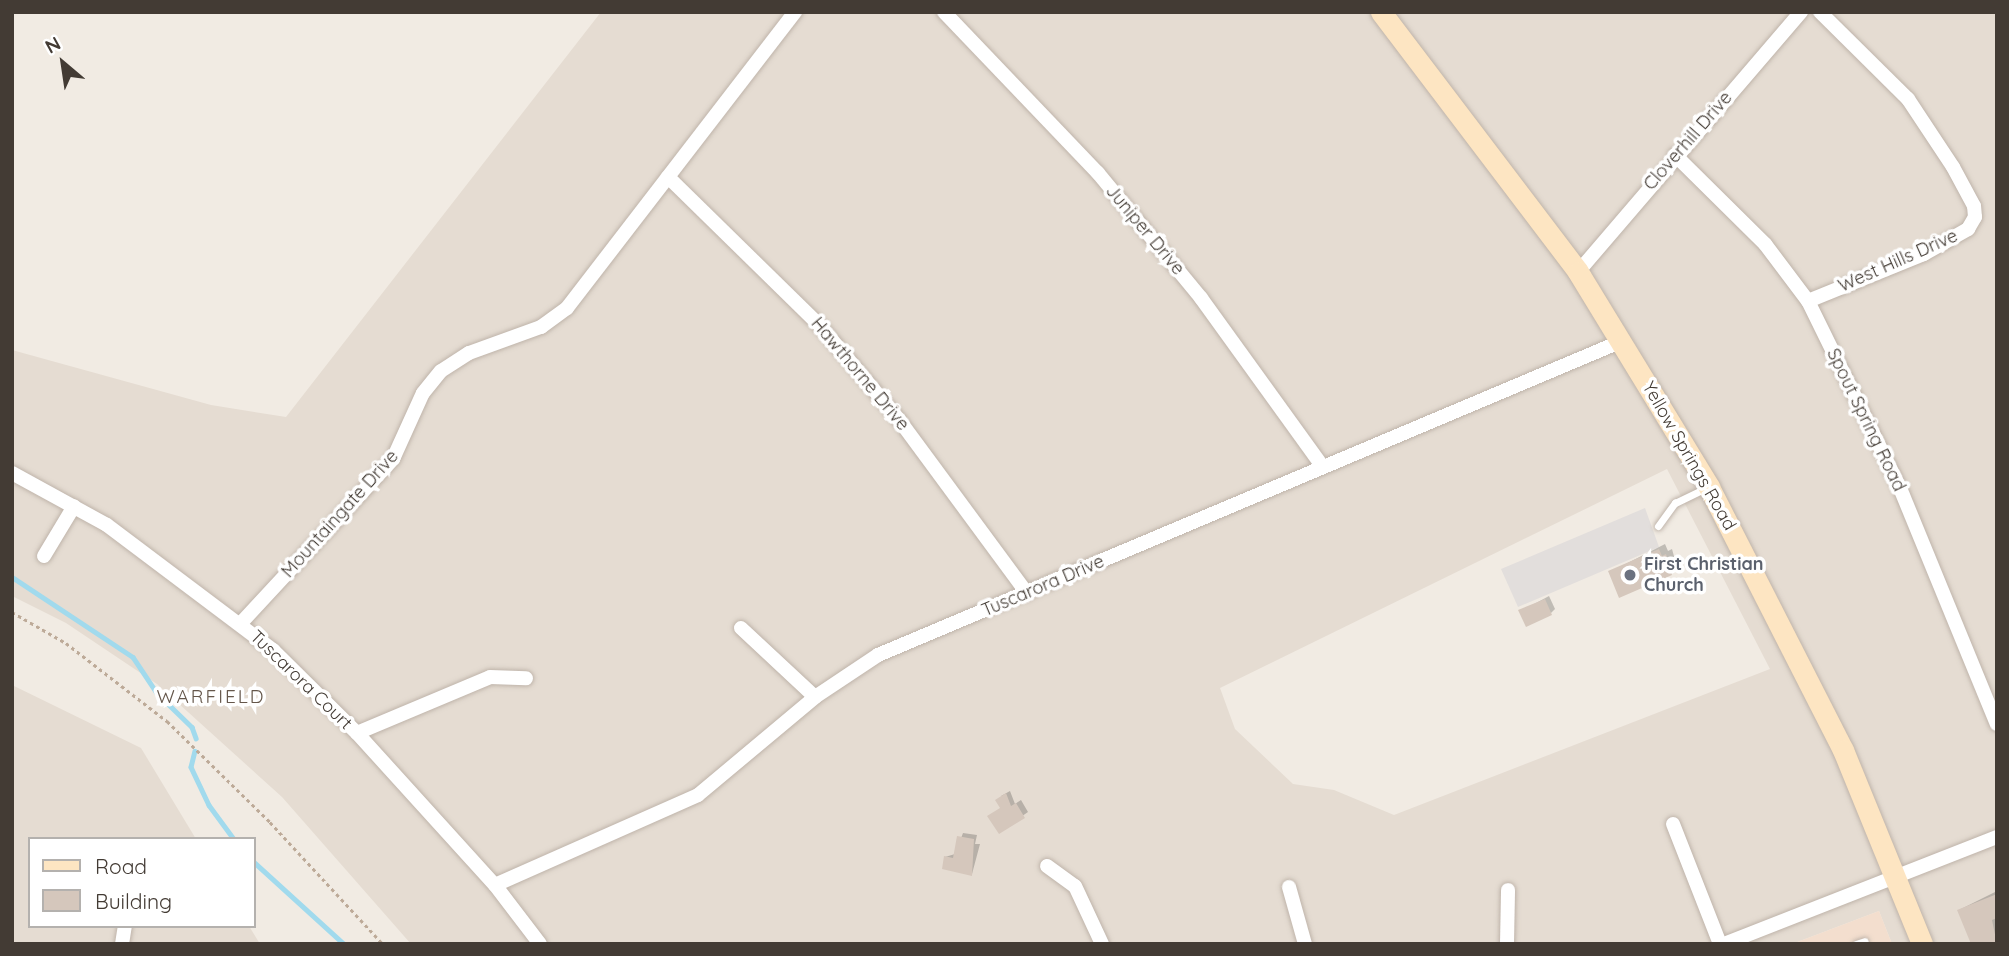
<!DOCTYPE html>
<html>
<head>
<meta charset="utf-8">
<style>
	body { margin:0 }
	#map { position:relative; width:2009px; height:956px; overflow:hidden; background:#f1ebe3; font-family:Quicksand,sans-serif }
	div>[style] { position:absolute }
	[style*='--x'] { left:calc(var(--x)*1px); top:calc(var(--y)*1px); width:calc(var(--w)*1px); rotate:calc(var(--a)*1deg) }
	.residential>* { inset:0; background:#e5dcd2 }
	.commercial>* { inset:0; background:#f3dece }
	.parking>* { inset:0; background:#e2dedc }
	.shadow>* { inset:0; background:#0003 }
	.stream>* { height:4.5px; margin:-2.25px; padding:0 2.25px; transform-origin:2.25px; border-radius:2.25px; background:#a1daed }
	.building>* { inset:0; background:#d5c7bc }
	.path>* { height:2.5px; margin-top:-1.25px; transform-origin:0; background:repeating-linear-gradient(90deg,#bdaa98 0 3.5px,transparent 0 7px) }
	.roads { filter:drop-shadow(0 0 2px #bfb4aa) drop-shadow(0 0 2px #bfb4aa) }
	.lane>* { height:7px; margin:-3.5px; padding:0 3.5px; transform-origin:3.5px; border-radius:3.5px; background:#fff }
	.street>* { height:14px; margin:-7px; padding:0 7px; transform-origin:7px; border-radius:7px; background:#fff }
	.secondary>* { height:21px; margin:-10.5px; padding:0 10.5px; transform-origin:10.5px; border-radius:10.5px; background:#fde5c2 }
	.dots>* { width:19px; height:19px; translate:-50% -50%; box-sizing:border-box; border:4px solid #fff; border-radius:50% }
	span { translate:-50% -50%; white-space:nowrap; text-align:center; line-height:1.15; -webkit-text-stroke:7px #fff; paint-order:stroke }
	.street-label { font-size:18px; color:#433b34 }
	.worship-label { font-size:18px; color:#5b616d; font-weight:700 }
	.left { translate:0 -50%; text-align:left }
	.neighbourhood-label { font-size:19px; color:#65574b; letter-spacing:2px }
	.frame { position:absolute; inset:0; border:14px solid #433b34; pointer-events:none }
	.legend { position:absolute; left:28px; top:837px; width:228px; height:91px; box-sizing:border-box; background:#fff; border:2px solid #b4b1ae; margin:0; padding:9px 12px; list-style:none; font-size:21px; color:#433b34 }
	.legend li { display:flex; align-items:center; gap:14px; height:35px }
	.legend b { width:35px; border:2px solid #b4b1ae }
	.north { position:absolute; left:28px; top:28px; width:70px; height:70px; -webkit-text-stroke:5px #fff; paint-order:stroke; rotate:331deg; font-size:19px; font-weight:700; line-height:28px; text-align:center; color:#433b34 }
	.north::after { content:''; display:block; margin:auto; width:24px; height:32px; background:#433b34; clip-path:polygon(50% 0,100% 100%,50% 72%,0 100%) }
</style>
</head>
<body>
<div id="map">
	<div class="residential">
		<i style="clip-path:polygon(evenodd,601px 12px,1997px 12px,1997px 944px,1892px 944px,1879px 911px,1792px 944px,411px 944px,282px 797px,157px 684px,66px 623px,12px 596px,12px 350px,211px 405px,286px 417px,601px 12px,1667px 469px,1770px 669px,1394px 815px,1334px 790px,1293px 784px,1235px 729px,1220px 688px,1667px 469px)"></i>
		<i style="clip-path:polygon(12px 685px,141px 748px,196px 839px,30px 839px,30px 926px,249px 926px,260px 944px,12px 944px)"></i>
	</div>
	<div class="commercial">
		<i style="clip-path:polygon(1879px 911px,1892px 944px,1792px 944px)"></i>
	</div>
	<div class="parking">
		<i style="clip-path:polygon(1645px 508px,1659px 547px,1518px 607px,1501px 569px)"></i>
	</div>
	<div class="shadow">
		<i style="clip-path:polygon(1665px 544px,1668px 551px,1672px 549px,1677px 567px,1671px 574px,1610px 572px)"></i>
		<i style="clip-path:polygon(1549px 596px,1555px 609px,1551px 613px,1521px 611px)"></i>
		<i style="clip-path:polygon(1010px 791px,1015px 804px,1021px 800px,1028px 812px,999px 832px,1001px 796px)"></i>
		<i style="clip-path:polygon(963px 833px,977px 835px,975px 844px,980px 844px,972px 874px,945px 857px,955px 854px)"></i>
		<i style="clip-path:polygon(1997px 891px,1997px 944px,1959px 910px)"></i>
	</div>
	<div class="stream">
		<i style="--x:12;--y:577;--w:145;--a:33.5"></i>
		<i style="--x:133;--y:657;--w:43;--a:56.3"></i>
		<i style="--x:157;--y:693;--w:49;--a:44.2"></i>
		<i style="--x:192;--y:727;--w:12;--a:70"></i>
		<i style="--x:195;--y:751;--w:16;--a:104"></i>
		<i style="--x:191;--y:767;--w:42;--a:64.7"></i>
		<i style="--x:209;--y:805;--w:42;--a:53.7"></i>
		<i style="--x:254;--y:862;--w:122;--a:42.3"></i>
	</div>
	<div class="building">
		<i style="clip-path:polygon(1659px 549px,1662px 556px,1666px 554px,1672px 575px,1619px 598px,1608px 571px)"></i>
		<i style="clip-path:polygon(1545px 599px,1552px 615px,1526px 627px,1518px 610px)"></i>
		<i style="clip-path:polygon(1006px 793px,1011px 806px,1016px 803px,1025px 818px,999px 834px,987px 816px,1000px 808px,995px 800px)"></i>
		<i style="clip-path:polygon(957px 836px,974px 839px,972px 876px,942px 869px,944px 856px,953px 858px)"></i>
		<i style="clip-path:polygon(1997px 894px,1997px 918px,1992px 920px,1997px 944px,1971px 944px,1957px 910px)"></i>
	</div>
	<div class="path">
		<i style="--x:12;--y:612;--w:62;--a:29.9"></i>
		<i style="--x:66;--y:643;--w:128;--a:37.7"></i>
		<i style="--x:167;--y:721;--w:144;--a:44.4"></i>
		<i style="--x:270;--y:822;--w:166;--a:47.2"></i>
	</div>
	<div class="roads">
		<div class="lane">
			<i style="--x:1658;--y:526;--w:29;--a:-54"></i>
			<i style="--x:1675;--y:503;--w:37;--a:-26"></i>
			<i style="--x:1856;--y:944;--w:9;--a:-18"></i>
		</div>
		<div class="street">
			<i style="--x:944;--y:12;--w:223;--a:46.3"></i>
			<i style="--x:1098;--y:173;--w:162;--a:50.5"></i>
			<i style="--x:1201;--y:298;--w:208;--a:54.2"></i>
			<i style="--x:1675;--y:155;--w:127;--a:44.7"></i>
			<i style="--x:1765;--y:244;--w:71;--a:53"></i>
			<i style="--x:1808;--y:301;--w:208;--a:63.8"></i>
			<i style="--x:1900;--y:488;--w:255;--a:67.7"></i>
			<i style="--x:668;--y:177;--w:216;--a:44.4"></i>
			<i style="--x:822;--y:328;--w:121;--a:50"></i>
			<i style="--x:900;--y:421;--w:214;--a:53.6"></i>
			<i style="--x:1578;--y:272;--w:343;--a:-49.4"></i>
			<i style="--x:1808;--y:301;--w:125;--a:-22.1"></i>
			<i style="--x:1924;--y:254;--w:51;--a:-29.6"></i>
			<i style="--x:1968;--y:229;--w:14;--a:-60"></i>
			<i style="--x:1975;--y:217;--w:11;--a:-95"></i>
			<i style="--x:1974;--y:206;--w:44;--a:-118.3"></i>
			<i style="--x:1953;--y:167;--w:82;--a:-123.5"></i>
			<i style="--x:1908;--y:99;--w:124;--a:-135.3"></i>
			<i style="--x:12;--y:473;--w:108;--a:28.7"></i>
			<i style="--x:107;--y:525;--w:208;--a:37"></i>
			<i style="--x:273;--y:650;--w:118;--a:44.7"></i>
			<i style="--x:357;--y:733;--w:205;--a:47.8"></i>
			<i style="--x:495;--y:885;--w:74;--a:52.7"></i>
			<i style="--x:44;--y:556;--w:58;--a:-59"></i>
			<i style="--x:241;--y:623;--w:224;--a:-47.2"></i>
			<i style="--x:393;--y:459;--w:72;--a:-65.6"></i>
			<i style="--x:423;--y:393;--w:28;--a:-51"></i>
			<i style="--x:441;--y:371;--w:33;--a:-33"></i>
			<i style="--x:469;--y:353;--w:77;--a:-19.9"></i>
			<i style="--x:541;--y:327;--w:32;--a:-36"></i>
			<i style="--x:567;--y:308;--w:374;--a:-52.4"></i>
			<i style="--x:741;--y:628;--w:101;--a:43"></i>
			<i style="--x:357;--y:733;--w:144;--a:-22.8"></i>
			<i style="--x:490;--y:677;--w:36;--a:2"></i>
			<i style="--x:1673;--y:824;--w:129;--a:68.6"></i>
			<i style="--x:1047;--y:866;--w:34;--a:36"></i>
			<i style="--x:1075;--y:886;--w:64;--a:65"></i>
			<i style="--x:495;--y:885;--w:222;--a:-23.9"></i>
			<i style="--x:698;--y:795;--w:153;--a:-39.9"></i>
			<i style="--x:815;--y:697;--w:76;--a:-33.7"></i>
			<i style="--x:878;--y:655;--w:808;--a:-22.88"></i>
			<i style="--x:1289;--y:887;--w:59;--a:74.3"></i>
			<i style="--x:122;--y:944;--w:18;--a:-81"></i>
			<i style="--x:1507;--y:944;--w:54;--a:-88.9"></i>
			<i style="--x:1724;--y:944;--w:293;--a:-21.4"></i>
		</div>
		<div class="secondary">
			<i style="--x:1381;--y:12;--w:326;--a:52.8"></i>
			<i style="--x:1578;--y:272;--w:252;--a:58.6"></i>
			<i style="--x:1709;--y:487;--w:295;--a:63"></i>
			<i style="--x:1843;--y:750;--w:209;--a:67.8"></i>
		</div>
	</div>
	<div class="dots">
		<i style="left:1630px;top:575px;background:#6b7280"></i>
	</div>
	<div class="street-label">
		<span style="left:1688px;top:141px;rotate:-49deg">Cloverhill Drive</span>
		<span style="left:1145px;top:230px;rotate:50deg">Juniper Drive</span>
		<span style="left:1898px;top:261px;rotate:-24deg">West Hills Drive</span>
		<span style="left:860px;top:374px;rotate:50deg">Hawthorne Drive</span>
		<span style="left:1866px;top:420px;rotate:64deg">Spout Spring Road</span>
		<span style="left:1689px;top:456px;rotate:60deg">Yellow Springs Road</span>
		<span style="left:340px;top:514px;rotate:-48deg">Mountaingate Drive</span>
		<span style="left:1043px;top:586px;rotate:-23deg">Tuscarora Drive</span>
		<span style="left:301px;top:680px;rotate:44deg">Tuscarora Court</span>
	</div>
	<div class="worship-label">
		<span class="left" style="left:1644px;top:575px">First Christian<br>Church</span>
	</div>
	<div class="neighbourhood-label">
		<span style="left:211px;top:697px">WARFIELD</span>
	</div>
	<div class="frame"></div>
	<ul class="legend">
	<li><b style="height:9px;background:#fde5c2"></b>Road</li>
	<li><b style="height:19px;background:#d5c7bc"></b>Building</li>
	</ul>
	<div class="north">N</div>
</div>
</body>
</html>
